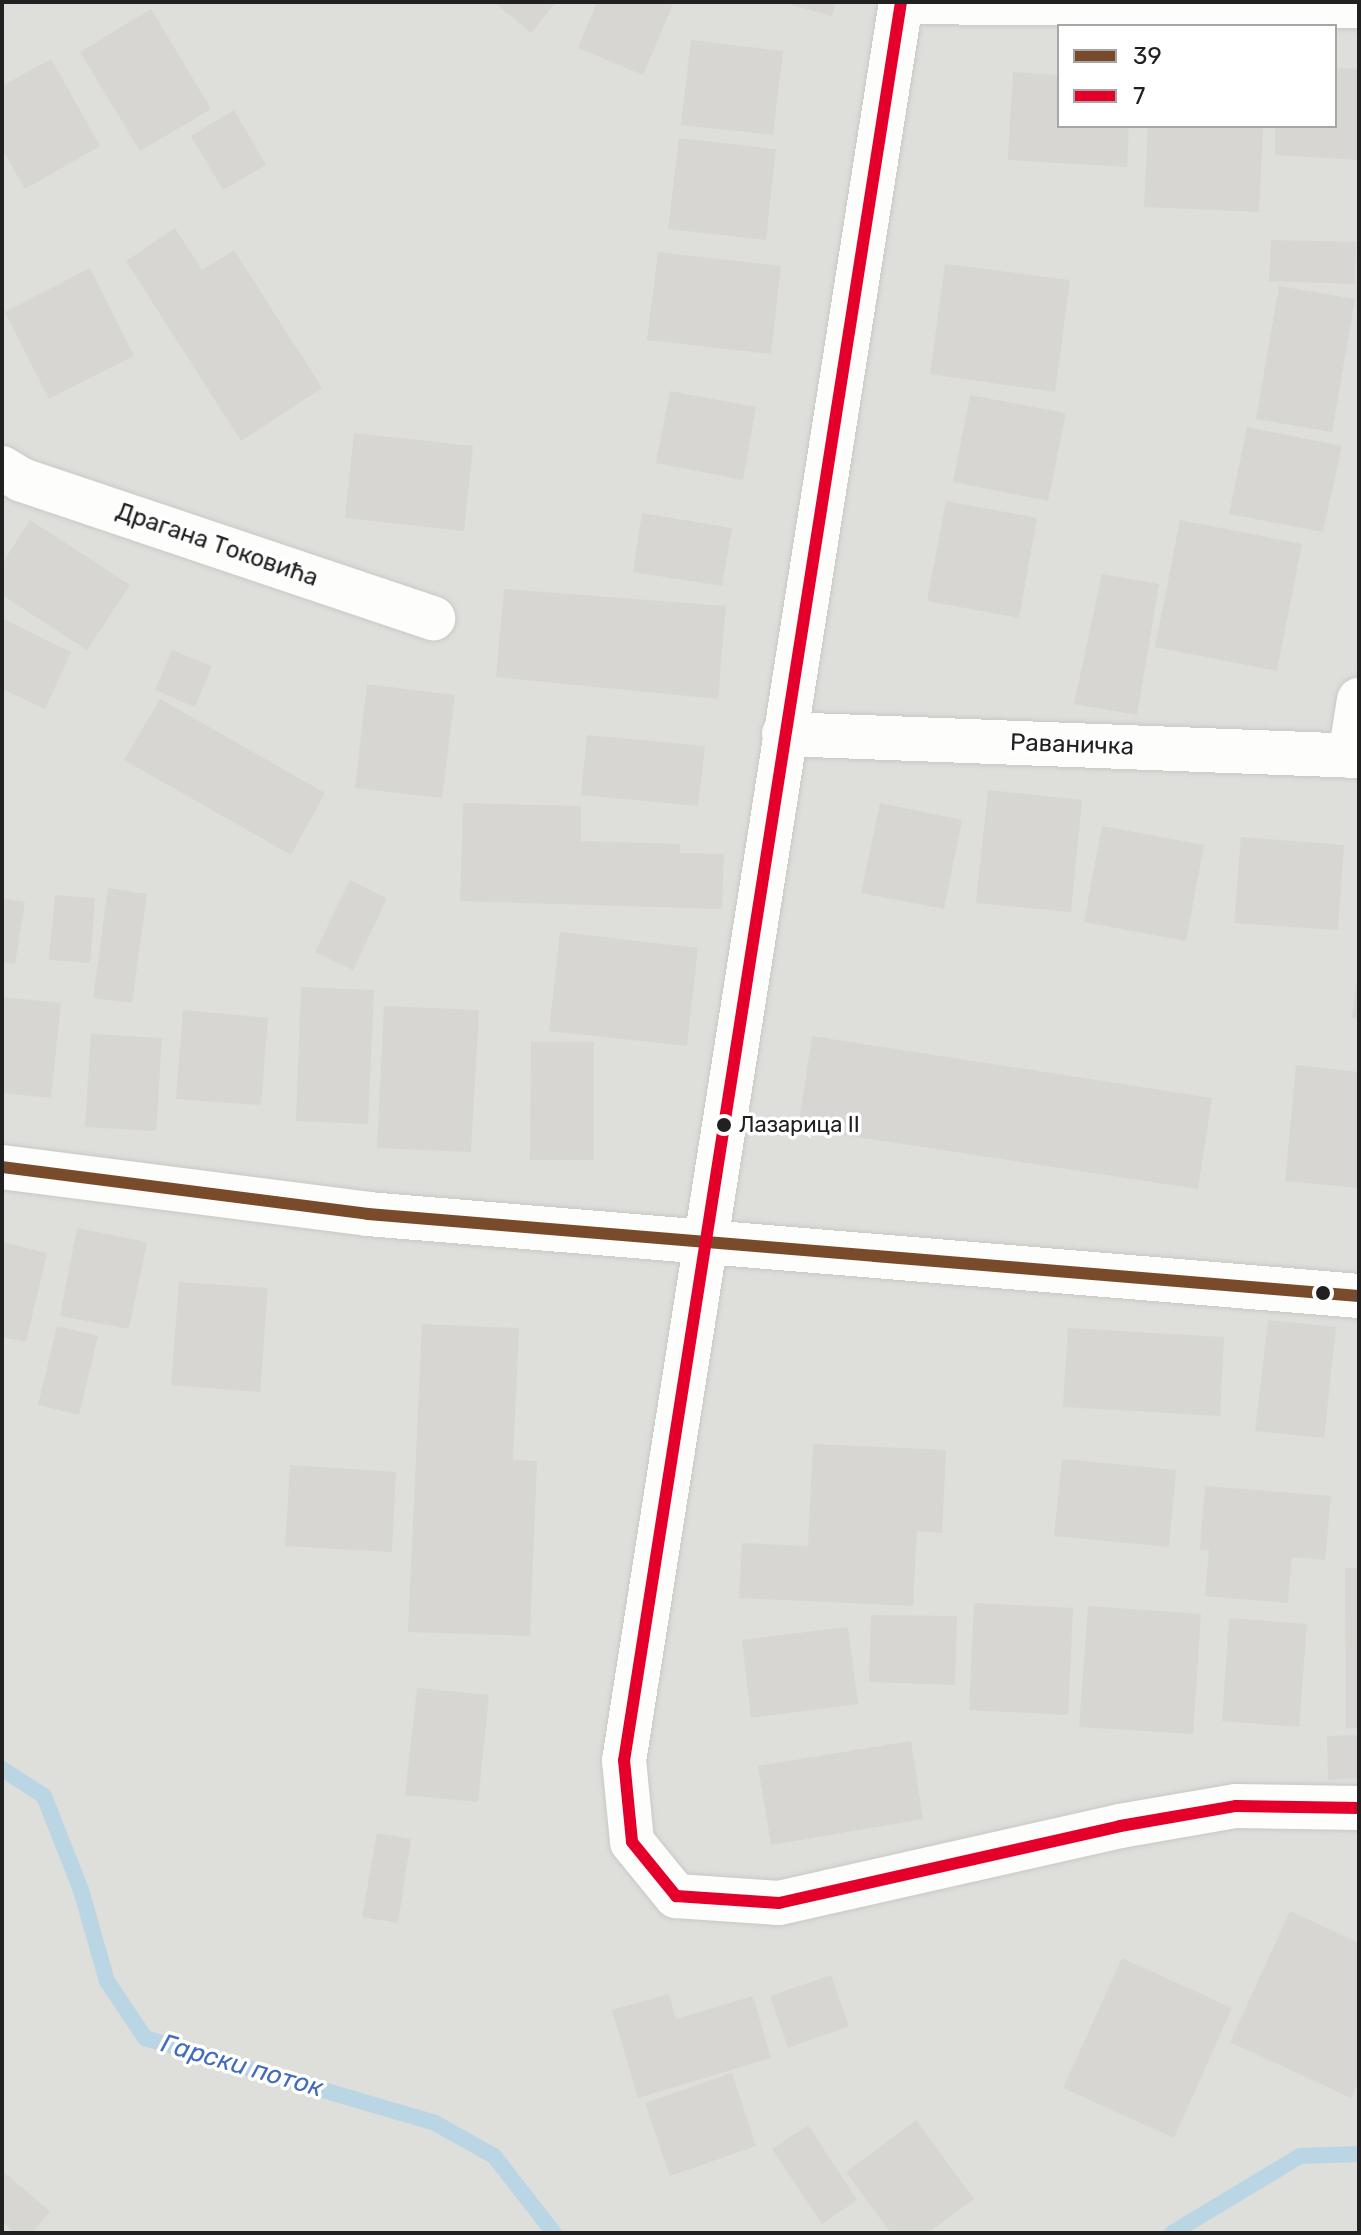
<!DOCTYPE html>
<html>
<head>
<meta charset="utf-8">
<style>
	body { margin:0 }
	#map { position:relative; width:1361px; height:2235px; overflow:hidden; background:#efefea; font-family:Rubik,sans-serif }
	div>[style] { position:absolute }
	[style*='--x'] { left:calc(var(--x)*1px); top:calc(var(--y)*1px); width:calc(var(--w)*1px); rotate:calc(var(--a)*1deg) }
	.residential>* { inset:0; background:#dededb }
	.stream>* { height:16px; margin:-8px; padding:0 8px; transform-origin:8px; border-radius:8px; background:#bad6e5 }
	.building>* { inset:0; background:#d7d6d2 }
	.roads { filter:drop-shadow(0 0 2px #c8c8c6) drop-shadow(0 0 2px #c8c8c6) }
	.street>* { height:44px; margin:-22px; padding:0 22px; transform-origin:22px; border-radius:22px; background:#fdfdfc }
	.bus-1>* { height:12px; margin:-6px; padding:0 6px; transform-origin:6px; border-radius:6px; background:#7a4b2a }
	.bus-2>* { height:12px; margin:-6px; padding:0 6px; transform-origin:6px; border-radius:6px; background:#e4002b }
	.dots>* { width:22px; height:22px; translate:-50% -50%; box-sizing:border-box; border:4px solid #fff; border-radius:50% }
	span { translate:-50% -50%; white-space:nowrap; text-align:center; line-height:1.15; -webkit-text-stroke:7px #fff; paint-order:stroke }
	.bus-label { font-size:22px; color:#212121 }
	.left { translate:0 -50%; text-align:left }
	.street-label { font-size:24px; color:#212121 }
	.water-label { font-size:26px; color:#436dba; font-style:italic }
	.frame { position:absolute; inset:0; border:4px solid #212121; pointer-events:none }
	.legend { position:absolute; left:1057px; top:24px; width:280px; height:104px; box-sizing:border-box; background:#fff; border:2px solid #a6a6a6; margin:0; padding:10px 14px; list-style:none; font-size:24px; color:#212121 }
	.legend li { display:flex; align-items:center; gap:16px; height:40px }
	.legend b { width:40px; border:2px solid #a6a6a6 }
</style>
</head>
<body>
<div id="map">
	<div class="residential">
		<i style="clip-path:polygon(evenodd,2px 2px,1359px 2px,1359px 2233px,2px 2233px,2px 2px,1059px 26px,1335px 26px,1335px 126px,1059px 126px,1059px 26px)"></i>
	</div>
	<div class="stream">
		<i style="--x:2;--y:1769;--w:50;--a:32.7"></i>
		<i style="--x:44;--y:1796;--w:101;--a:68.5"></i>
		<i style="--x:81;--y:1890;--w:95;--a:74.1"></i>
		<i style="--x:107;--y:1981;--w:69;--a:56.3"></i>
		<i style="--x:145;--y:2038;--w:302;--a:16.3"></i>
		<i style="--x:435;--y:2123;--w:68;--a:29.2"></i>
		<i style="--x:494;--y:2156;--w:98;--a:52.1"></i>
		<i style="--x:1172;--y:2233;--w:149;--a:-31"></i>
		<i style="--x:1300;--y:2156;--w:59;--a:-1.9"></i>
	</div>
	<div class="building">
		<i style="clip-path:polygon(494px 2px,556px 2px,531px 33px)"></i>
		<i style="clip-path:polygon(597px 2px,674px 2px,643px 75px,578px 48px)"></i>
		<i style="clip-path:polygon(781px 2px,835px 2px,832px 16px)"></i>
		<i style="clip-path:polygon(151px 9px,211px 109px,140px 151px,80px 52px)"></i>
		<i style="clip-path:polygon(691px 40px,783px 51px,773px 135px,681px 125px)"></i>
		<i style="clip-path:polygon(51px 59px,100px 146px,25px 189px,2px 149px,2px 86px)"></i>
		<i style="clip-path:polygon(1335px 68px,1359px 69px,1359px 160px,1275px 155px,1275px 126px,1335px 126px)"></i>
		<i style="clip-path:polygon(1013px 72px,1059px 75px,1059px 126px,1129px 126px,1127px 167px,1008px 160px)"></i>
		<i style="clip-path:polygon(234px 110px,266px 165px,223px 190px,191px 136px)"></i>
		<i style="clip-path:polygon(1148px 126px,1263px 126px,1259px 212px,1144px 207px)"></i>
		<i style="clip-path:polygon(679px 138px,776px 149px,766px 240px,668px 229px)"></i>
		<i style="clip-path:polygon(175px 228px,202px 270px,234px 250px,322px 388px,241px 441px,126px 261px)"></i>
		<i style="clip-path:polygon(1271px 240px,1356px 242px,1355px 284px,1269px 281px)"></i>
		<i style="clip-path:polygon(658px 252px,781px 266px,771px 354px,647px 340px)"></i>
		<i style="clip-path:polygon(945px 264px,1070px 280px,1055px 392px,930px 374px)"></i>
		<i style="clip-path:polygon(90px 268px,134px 356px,49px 399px,5px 312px)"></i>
		<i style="clip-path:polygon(1279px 286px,1355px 299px,1332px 432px,1256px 419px)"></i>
		<i style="clip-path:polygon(670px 391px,756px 407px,743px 480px,656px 463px)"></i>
		<i style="clip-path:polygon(970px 395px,1066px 413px,1048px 501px,953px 482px)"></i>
		<i style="clip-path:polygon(1247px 427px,1342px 446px,1323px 532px,1229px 514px)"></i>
		<i style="clip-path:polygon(354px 433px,473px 446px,464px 531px,345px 518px)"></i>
		<i style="clip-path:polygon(946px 501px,1037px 518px,1019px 618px,927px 601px)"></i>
		<i style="clip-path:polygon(642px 513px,732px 528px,722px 586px,633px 572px)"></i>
		<i style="clip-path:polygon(30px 520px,130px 585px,87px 650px,2px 595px,2px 564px)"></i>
		<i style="clip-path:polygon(1180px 520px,1302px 544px,1277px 671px,1155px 647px)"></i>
		<i style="clip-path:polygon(1102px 574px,1159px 584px,1137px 715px,1074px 704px)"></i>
		<i style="clip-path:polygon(504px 589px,726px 606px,718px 699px,496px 677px)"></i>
		<i style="clip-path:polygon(2px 618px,71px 652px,45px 709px,2px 689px)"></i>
		<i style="clip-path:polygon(172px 650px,212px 666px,195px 707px,155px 690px)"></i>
		<i style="clip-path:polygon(367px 684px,455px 695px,442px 798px,355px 788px)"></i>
		<i style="clip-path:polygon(160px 699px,325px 793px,291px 855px,124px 760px)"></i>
		<i style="clip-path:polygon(587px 735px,705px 746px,698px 806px,581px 795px)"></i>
		<i style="clip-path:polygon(988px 790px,1082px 800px,1071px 912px,976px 903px)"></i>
		<i style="clip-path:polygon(463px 803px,581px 806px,581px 841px,680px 844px,680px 853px,724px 854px,722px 909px,460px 901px)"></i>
		<i style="clip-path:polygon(880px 803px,962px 820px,944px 909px,861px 893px)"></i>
		<i style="clip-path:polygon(1102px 826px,1204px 845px,1186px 941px,1084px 922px)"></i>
		<i style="clip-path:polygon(1241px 837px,1344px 845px,1338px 930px,1234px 923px)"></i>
		<i style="clip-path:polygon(350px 880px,387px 898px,353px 970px,315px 952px)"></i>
		<i style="clip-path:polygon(108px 888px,147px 894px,132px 1003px,93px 998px)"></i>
		<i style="clip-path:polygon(55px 895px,95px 898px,90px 963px,49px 960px)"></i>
		<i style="clip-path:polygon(2px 898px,25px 902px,15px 964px,2px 962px)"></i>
		<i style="clip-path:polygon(560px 932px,698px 948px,687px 1046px,549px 1031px)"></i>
		<i style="clip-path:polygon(1357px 978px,1359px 978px,1359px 1018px,1352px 1017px)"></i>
		<i style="clip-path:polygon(301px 987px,374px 990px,368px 1124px,296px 1121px)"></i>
		<i style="clip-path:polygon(2px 997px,61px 1003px,51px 1098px,2px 1093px)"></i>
		<i style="clip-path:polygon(384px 1006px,479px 1010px,471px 1152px,377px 1148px)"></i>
		<i style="clip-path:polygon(183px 1010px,268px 1018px,261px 1105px,176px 1099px)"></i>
		<i style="clip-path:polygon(91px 1034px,162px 1038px,156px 1131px,85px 1127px)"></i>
		<i style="clip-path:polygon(812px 1036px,1212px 1098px,1198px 1189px,798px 1128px)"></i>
		<i style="clip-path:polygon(531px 1042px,594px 1042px,594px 1160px,530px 1160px)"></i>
		<i style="clip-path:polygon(1296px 1065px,1359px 1072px,1359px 1188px,1285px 1181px)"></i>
		<i style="clip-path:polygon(77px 1228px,147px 1242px,129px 1329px,60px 1316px)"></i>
		<i style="clip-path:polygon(2px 1242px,47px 1253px,26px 1342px,2px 1337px)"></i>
		<i style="clip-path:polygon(179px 1282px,268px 1288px,260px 1392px,171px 1385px)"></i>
		<i style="clip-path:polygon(1268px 1320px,1336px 1327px,1324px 1438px,1255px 1431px)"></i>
		<i style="clip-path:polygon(422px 1324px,519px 1328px,513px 1460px,537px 1461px,530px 1636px,408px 1632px)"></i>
		<i style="clip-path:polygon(57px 1326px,98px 1336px,79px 1415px,38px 1405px)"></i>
		<i style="clip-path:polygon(1068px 1328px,1224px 1337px,1220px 1416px,1063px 1407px)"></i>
		<i style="clip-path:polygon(813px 1444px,946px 1450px,942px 1533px,917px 1531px,913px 1606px,739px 1598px,742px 1543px,808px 1546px)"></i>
		<i style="clip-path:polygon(1062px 1459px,1176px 1470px,1169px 1547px,1054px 1536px)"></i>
		<i style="clip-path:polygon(290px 1465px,396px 1472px,392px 1552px,285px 1546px)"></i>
		<i style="clip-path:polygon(1205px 1486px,1331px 1496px,1325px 1560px,1292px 1557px,1288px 1603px,1205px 1596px,1209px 1550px,1200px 1550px)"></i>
		<i style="clip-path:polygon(1345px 1568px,1359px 1568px,1359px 1728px,1346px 1728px)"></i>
		<i style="clip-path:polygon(974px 1603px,1073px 1608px,1068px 1715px,969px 1710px)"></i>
		<i style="clip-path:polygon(1088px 1606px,1201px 1614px,1193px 1734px,1079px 1727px)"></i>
		<i style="clip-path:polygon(871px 1615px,957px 1616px,955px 1685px,869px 1682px)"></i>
		<i style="clip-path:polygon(1229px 1618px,1307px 1624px,1299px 1727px,1222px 1721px)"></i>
		<i style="clip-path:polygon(848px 1627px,858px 1704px,751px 1718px,742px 1640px)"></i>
		<i style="clip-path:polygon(417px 1688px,489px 1695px,478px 1802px,405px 1795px)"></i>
		<i style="clip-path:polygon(1359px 1735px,1359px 1778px,1328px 1780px,1327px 1736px)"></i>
		<i style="clip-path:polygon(911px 1741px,923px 1819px,771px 1845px,758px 1766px)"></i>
		<i style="clip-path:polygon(377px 1833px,411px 1839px,398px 1923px,362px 1917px)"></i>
		<i style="clip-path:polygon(1290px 1911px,1359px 1943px,1359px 2081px,1351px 2098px,1230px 2042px)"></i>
		<i style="clip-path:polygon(1122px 1958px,1232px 2008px,1174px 2138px,1063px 2088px)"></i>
		<i style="clip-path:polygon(831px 1975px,849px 2026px,788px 2048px,770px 1996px)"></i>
		<i style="clip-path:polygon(669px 1994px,676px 2019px,753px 1996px,771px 2058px,638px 2098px,612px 2010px)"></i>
		<i style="clip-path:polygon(732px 2073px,756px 2146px,670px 2176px,645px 2103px)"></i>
		<i style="clip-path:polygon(916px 2120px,974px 2199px,928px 2233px,891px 2233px,846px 2172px)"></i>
		<i style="clip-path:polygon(808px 2125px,857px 2200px,822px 2224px,772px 2149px)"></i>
		<i style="clip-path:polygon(2px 2171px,50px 2211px,32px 2233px,15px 2233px,2px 2222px)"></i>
	</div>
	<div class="roads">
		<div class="street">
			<i style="--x:901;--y:2;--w:1780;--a:98.95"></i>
			<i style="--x:624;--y:1760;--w:82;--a:84.4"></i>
			<i style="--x:632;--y:1842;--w:70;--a:50.8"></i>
			<i style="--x:676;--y:1896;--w:103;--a:3.9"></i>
			<i style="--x:779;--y:1903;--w:350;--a:-12.7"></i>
			<i style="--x:1120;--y:1826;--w:118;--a:-9.8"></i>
			<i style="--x:1236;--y:1806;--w:123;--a:0.9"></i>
			<i style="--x:901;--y:2;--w:458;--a:0.5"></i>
			<i style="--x:2;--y:468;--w:23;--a:31"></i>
			<i style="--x:22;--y:480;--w:434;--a:18.6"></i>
			<i style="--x:784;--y:734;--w:575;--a:2.19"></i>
			<i style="--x:1350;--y:756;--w:57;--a:-80.9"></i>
			<i style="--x:2;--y:1167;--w:369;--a:7.3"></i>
			<i style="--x:368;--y:1214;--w:994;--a:4.73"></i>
		</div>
	</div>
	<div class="bus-1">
		<i style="--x:2;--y:1167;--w:369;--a:7.3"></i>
		<i style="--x:368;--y:1214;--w:994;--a:4.73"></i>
	</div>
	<div class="bus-2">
		<i style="--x:901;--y:2;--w:1780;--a:98.95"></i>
		<i style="--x:624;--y:1760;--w:82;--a:84.4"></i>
		<i style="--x:632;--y:1842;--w:70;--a:50.8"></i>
		<i style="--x:676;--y:1896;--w:103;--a:3.9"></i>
		<i style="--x:779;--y:1903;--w:350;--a:-12.7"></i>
		<i style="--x:1120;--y:1826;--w:118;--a:-9.8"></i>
		<i style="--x:1236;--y:1806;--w:123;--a:0.9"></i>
	</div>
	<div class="dots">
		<i style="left:724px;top:1125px;background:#212121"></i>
		<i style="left:1323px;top:1293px;background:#212121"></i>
	</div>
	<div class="bus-label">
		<span class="left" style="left:739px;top:1125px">Лазарица II</span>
	</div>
	<div class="street-label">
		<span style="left:217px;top:545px;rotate:19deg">Драгана Токовића</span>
		<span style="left:1072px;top:745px;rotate:2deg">Раваничка</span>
	</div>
	<div class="water-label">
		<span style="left:242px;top:2066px;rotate:16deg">Гарски поток</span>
	</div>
	<div class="frame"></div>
	<ul class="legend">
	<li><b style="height:10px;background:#7a4b2a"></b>39</li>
	<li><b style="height:10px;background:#e4002b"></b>7</li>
	</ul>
</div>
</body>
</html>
